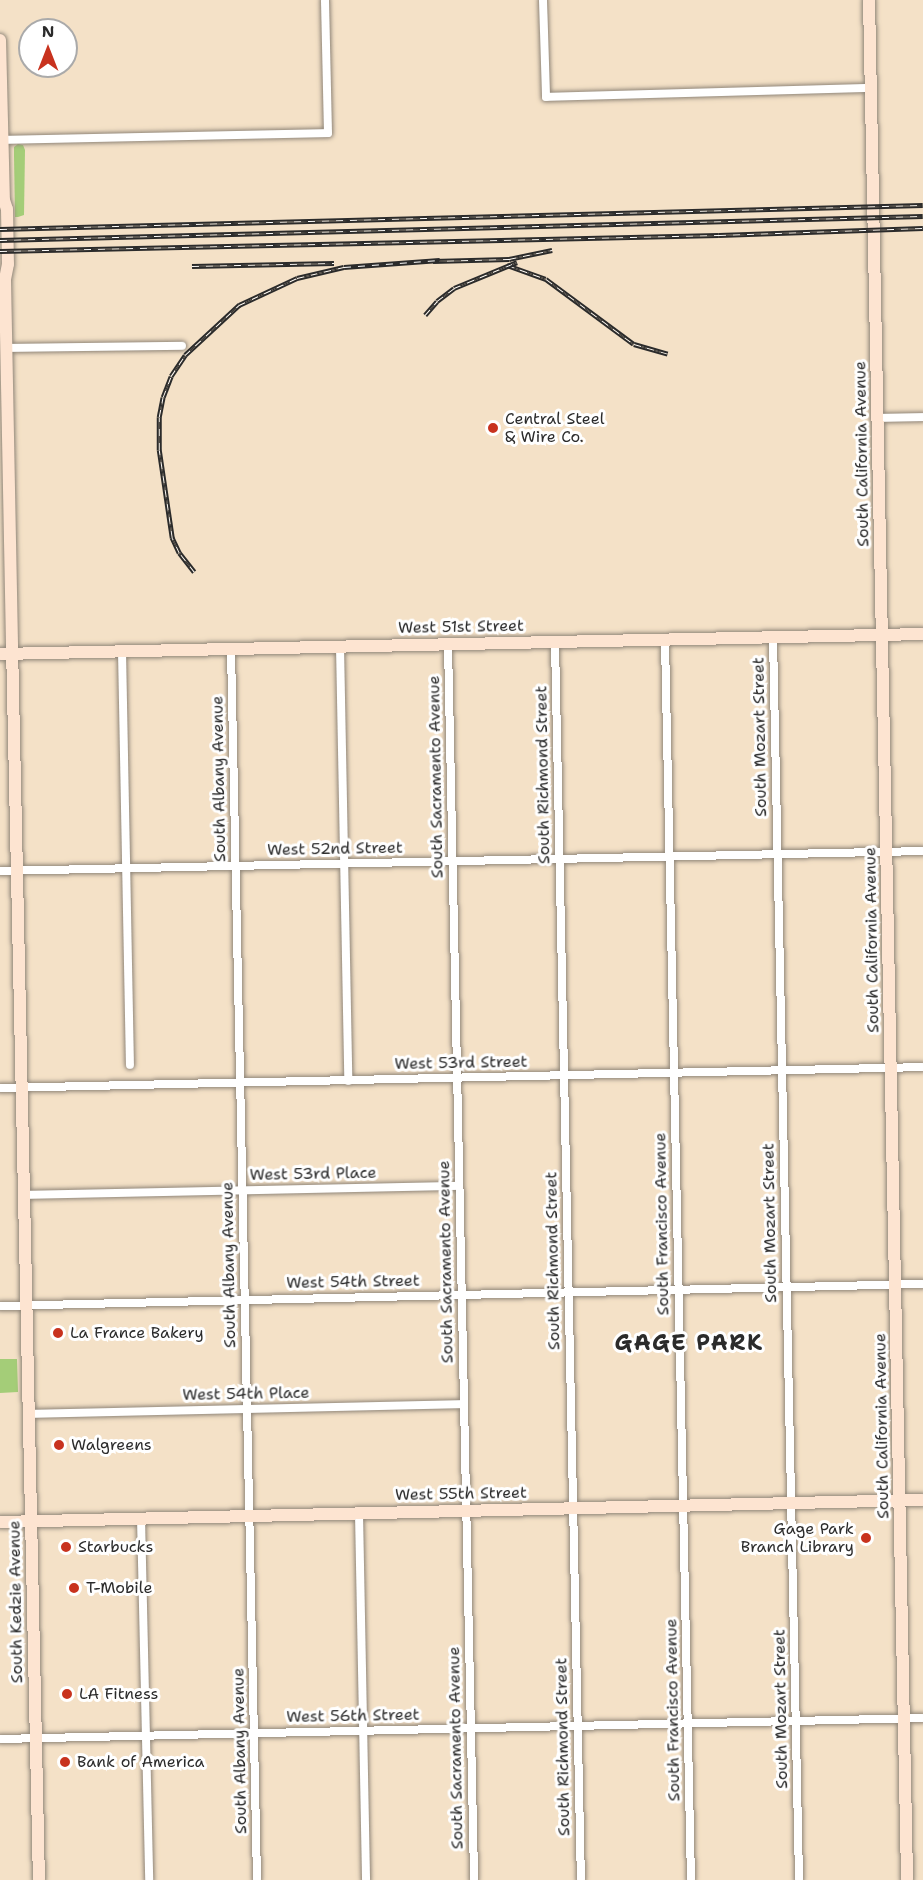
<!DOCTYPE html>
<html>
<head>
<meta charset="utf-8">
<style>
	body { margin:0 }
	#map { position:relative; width:923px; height:1880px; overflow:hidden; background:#f4e1c7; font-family:"Shantell Sans",sans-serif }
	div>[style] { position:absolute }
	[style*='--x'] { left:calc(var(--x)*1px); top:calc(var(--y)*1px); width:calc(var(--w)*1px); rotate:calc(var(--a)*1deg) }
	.green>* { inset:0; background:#a4cd78 }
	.roads { filter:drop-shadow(0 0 2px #908679) drop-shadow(0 0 2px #908679) }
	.street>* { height:8px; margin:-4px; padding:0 4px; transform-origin:4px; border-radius:4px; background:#fff }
	.secondary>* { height:12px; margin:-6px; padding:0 6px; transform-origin:6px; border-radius:6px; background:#fde4d1 }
	.rail>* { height:4.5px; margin-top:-2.25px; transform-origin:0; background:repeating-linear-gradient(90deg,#fff 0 7px,#2b2b2b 0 14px); box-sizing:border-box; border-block:2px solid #2b2b2b }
	.dots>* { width:16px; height:16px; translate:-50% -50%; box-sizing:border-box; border:3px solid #fff; border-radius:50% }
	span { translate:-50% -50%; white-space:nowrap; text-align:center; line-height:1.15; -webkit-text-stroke:6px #fff; paint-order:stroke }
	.poi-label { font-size:16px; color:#2b2b2b }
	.left { translate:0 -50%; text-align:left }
	.right { translate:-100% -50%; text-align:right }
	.street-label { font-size:16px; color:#2b2b2b }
	.district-label { font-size:22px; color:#2b2b2b; font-weight:700; letter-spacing:1.5px }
	.north { position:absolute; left:18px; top:18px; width:60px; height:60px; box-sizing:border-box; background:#fff; border:2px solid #aaa; border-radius:50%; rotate:0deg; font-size:16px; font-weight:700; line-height:24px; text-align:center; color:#2b2b2b }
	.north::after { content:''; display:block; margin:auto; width:21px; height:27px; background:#c8321e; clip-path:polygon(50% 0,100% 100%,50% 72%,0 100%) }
</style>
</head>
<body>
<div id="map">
	<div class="green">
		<i style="clip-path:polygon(18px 144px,23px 145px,25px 150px,24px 215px,18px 217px,15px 217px,14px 156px,14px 147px)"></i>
		<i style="clip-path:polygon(0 1359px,17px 1359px,18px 1392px,0 1393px)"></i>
	</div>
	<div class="roads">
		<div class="street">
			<i style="--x:543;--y:0;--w:97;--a:88.2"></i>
			<i style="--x:546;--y:97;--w:324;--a:-1.6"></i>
			<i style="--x:2;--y:140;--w:326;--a:-1.2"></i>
			<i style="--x:328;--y:133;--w:133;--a:-91.3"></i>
			<i style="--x:6;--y:348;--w:176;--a:-0.7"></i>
			<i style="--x:878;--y:418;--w:45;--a:-1.3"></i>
			<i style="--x:773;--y:637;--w:1243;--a:88.8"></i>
			<i style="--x:665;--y:640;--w:1240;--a:88.8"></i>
			<i style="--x:555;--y:642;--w:1238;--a:88.8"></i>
			<i style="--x:448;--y:644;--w:1236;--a:88.79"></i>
			<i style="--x:340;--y:646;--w:435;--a:88.9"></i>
			<i style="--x:231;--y:649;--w:1231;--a:88.79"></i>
			<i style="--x:122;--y:651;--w:414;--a:88.9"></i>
			<i style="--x:0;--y:871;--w:923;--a:-1.24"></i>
			<i style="--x:0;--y:1088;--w:923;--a:-1.3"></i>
			<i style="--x:24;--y:1195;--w:435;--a:-1.2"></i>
			<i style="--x:0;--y:1306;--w:923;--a:-1.37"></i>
			<i style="--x:29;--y:1414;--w:435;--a:-1.3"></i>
			<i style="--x:359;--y:1513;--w:367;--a:88.9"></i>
			<i style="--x:141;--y:1518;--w:362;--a:88.7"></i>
			<i style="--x:0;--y:1739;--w:923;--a:-1.3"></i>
		</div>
		<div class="secondary">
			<i style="--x:869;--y:0;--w:1880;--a:88.84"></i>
			<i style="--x:0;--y:40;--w:160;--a:88.6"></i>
			<i style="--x:4;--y:200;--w:9;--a:72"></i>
			<i style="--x:7;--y:209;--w:55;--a:89"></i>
			<i style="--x:8;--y:264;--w:16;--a:101"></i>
			<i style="--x:5;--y:280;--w:365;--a:88.9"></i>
			<i style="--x:12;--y:645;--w:1235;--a:88.75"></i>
			<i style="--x:0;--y:654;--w:923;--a:-1.24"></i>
			<i style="--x:0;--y:1522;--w:923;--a:-1.37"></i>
		</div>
	</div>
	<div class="rail">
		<i style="--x:0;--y:229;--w:923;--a:-1.49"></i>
		<i style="--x:0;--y:240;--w:923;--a:-1.49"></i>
		<i style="--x:0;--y:251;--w:719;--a:-1.27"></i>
		<i style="--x:719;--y:235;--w:204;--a:-2"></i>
		<i style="--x:433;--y:261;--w:76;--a:-1.5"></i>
		<i style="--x:509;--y:259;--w:44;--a:-11.8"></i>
		<i style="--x:507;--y:265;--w:41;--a:19.7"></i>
		<i style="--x:546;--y:279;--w:109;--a:36.5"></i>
		<i style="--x:634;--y:344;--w:35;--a:16"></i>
		<i style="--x:192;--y:266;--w:142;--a:-1.2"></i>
		<i style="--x:425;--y:315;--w:18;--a:-49"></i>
		<i style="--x:437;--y:301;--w:21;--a:-37"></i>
		<i style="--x:454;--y:288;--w:68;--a:-22.4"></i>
		<i style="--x:194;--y:572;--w:24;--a:-128"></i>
		<i style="--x:179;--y:553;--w:17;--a:-115"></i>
		<i style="--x:172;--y:538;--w:89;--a:-98.4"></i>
		<i style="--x:159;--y:450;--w:33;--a:-90"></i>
		<i style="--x:159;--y:417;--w:20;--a:-79"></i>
		<i style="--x:163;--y:397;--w:22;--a:-69"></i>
		<i style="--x:171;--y:376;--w:25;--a:-56"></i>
		<i style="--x:185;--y:355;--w:74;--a:-42.8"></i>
		<i style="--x:239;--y:305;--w:64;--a:-25"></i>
		<i style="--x:297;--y:278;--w:48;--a:-13.2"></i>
		<i style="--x:344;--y:267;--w:96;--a:-4.2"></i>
	</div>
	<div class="dots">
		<i style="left:493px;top:428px;background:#c8321e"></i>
		<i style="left:58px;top:1333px;background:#c8321e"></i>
		<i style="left:59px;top:1445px;background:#c8321e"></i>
		<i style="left:866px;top:1538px;background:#c8321e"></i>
		<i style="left:66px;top:1547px;background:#c8321e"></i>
		<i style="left:74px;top:1588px;background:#c8321e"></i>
		<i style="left:67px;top:1694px;background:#c8321e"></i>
		<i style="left:65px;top:1762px;background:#c8321e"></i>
	</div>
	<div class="poi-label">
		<span class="left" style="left:505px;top:428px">Central Steel<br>&amp; Wire Co.</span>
		<span class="left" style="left:70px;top:1333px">La France Bakery</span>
		<span class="left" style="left:71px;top:1445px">Walgreens</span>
		<span class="right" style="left:854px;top:1538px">Gage Park<br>Branch Library</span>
		<span class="left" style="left:78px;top:1547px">Starbucks</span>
		<span class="left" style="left:86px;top:1588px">T-Mobile</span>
		<span class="left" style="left:79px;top:1694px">LA Fitness</span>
		<span class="left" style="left:77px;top:1762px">Bank of America</span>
	</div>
	<div class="street-label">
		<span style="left:862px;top:454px;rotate:-91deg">South California Avenue</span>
		<span style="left:461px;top:627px;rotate:-1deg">West 51st Street</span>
		<span style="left:760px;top:737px;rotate:-91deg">South Mozart Street</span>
		<span style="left:543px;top:775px;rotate:-91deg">South Richmond Street</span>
		<span style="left:436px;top:777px;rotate:-91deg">South Sacramento Avenue</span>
		<span style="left:219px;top:779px;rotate:-91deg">South Albany Avenue</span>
		<span style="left:335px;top:849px;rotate:-1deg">West 52nd Street</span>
		<span style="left:872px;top:940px;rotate:-91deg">South California Avenue</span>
		<span style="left:461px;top:1063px;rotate:-1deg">West 53rd Street</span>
		<span style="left:313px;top:1174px;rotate:-1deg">West 53rd Place</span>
		<span style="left:770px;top:1223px;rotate:-91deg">South Mozart Street</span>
		<span style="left:662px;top:1224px;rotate:-91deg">South Francisco Avenue</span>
		<span style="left:553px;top:1261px;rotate:-91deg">South Richmond Street</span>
		<span style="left:446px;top:1262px;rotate:-91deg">South Sacramento Avenue</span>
		<span style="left:229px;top:1265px;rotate:-91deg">South Albany Avenue</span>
		<span style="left:353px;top:1282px;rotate:-1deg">West 54th Street</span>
		<span style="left:246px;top:1394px;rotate:-1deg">West 54th Place</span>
		<span style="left:882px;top:1426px;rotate:-91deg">South California Avenue</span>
		<span style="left:461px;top:1494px;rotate:-1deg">West 55th Street</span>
		<span style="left:16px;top:1602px;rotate:-91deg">South Kedzie Avenue</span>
		<span style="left:781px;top:1709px;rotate:-91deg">South Mozart Street</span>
		<span style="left:673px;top:1710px;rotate:-91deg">South Francisco Avenue</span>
		<span style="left:353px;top:1716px;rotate:-1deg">West 56th Street</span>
		<span style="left:563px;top:1747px;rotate:-91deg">South Richmond Street</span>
		<span style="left:456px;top:1748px;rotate:-91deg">South Sacramento Avenue</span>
		<span style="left:240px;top:1751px;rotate:-91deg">South Albany Avenue</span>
	</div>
	<div class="district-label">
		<span style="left:689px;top:1343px">GAGE PARK</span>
	</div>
	<div class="north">N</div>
</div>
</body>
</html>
